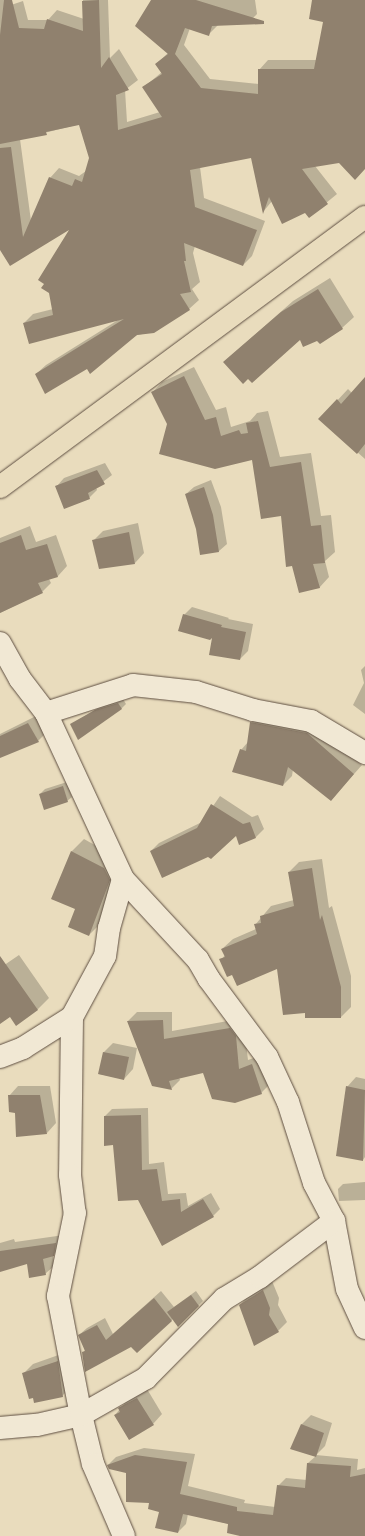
<!DOCTYPE html>
<html>
<head>
<meta charset="utf-8">
<style>
	body { margin:0 }
	#map { position:relative; width:365px; height:1536px; overflow:hidden; background:#e9dcbd; font-family:"IM FELL Double Pica",serif }
	div>[style] { position:absolute }
	[style*='--x'] { left:calc(var(--x)*1px); top:calc(var(--y)*1px); width:calc(var(--w)*1px); rotate:calc(var(--a)*1deg) }
	.shadow>* { inset:0; background:#0003 }
	.building>* { inset:0; background:#90816e }
	.roads { filter:drop-shadow(0 0 1px #5e4e41) drop-shadow(0 0 1px #5e4e41) }
	.minor>* { height:22px; margin:-11px; padding:0 11px; transform-origin:11px; border-radius:11px; background:#f1e8d4 }
	.major>* { height:22px; margin:-11px; padding:0 11px; transform-origin:11px; border-radius:11px; background:#e9dcbd }
	span { translate:-50% -50%; white-space:nowrap; text-align:center; line-height:1.15; -webkit-text-stroke:3px #f1e8d4; paint-order:stroke }
</style>
</head>
<body>
<div id="map">
	<div class="shadow">
		<i style="clip-path:polygon(evenodd,0 0,11px 0,11px 5px,23px 1px,28px 20px,48px 20px,57px 10px,84px 19px,83px 0,108px 0,110px 58px,119px 49px,138px 80px,125px 90px,127px 122px,160px 112px,144px 87px,162px 72px,156px 64px,168px 53px,157px 0,255px 0,257px 14px,248px 23px,218px 25px,209px 34px,190px 28px,184px 45px,210px 79px,259px 84px,259px 70px,268px 60px,317px 60px,324px 21px,313px 0,365px 0,365px 168px,339px 162px,315px 166px,337px 194px,309px 217px,306px 212px,272px 201px,263px 212px,252px 157px,200px 167px,204px 198px,265px 221px,252px 256px,243px 265px,195px 246px,193px 253px,200px 282px,192px 289px,199px 300px,189px 309px,153px 332px,137px 335px,87px 367px,36px 374px,46px 365px,118px 320px,24px 323px,33px 314px,53px 309px,73px 227px,0 249px,0 0,80px 124px,90px 158px,86px 171px,79px 176px,59px 168px,50px 178px,31px 221px,20px 139px,80px 124px)"></i>
		<i style="clip-path:polygon(330px 278px,354px 317px,342px 328px,317px 339px,300px 339px,249px 378px,224px 362px,293px 301px)"></i>
		<i style="clip-path:polygon(194px 367px,216px 410px,226px 407px,231px 427px,250px 421px,257px 413px,268px 411px,280px 457px,311px 453px,321px 516px,331px 515px,335px 552px,325px 561px,329px 577px,319px 588px,253px 459px,168px 424px,152px 393px,162px 382px)"></i>
		<i style="clip-path:polygon(365px 379px,365px 459px,320px 419px,348px 389px,352px 393px)"></i>
		<i style="clip-path:polygon(105px 463px,112px 475px,96px 487px,97px 490px,89px 498px,57px 486px,64px 478px)"></i>
		<i style="clip-path:polygon(211px 480px,221px 507px,227px 544px,219px 551px,201px 554px,197px 529px,186px 494px,194px 487px)"></i>
		<i style="clip-path:polygon(138px 523px,144px 553px,135px 563px,93px 541px,103px 531px)"></i>
		<i style="clip-path:polygon(30px 526px,36px 542px,56px 535px,67px 566px,58px 576px,49px 579px,51px 583px,42px 592px,0 613px,0 538px)"></i>
		<i style="clip-path:polygon(192px 607px,229px 618px,228px 619px,253px 624px,248px 651px,240px 659px,214px 635px,184px 615px)"></i>
		<i style="clip-path:polygon(365px 666px,365px 714px,353px 705px,364px 683px,361px 670px)"></i>
		<i style="clip-path:polygon(123px 699px,126px 704px,121px 709px,72px 724px,101px 706px)"></i>
		<i style="clip-path:polygon(260px 714px,319px 729px,362px 765px,331px 800px,293px 769px,292px 776px,283px 785px,241px 750px,248px 742px,251px 723px)"></i>
		<i style="clip-path:polygon(38px 715px,47px 732px,38px 741px,0 753px,0 734px)"></i>
		<i style="clip-path:polygon(67px 782px,72px 797px,67px 801px,40px 794px,45px 789px)"></i>
		<i style="clip-path:polygon(220px 796px,252px 817px,258px 815px,264px 829px,256px 837px,236px 835px,208px 856px,151px 851px,159px 843px,202px 822px)"></i>
		<i style="clip-path:polygon(84px 839px,116px 857px,121px 868px,101px 923px,89px 935px,77px 908px,52px 899px,72px 851px)"></i>
		<i style="clip-path:polygon(322px 859px,329px 908px,332px 906px,351px 976px,351px 1007px,341px 1017px,306px 1012px,278px 968px,233px 974px,221px 960px,225px 955px,222px 949px,233px 939px,256px 929px,255px 925px,271px 906px,294px 900px,289px 872px,299px 862px)"></i>
		<i style="clip-path:polygon(19px 955px,49px 998px,37px 1010px,10px 1015px,0 1022px,0 968px)"></i>
		<i style="clip-path:polygon(137px 1012px,172px 1012px,172px 1031px,239px 1019px,244px 1026px,248px 1060px,262px 1055px,270px 1084px,261px 1093px,203px 1072px,179px 1077px,180px 1080px,171px 1089px,128px 1021px)"></i>
		<i style="clip-path:polygon(113px 1043px,137px 1048px,133px 1069px,124px 1079px,99px 1074px,104px 1052px)"></i>
		<i style="clip-path:polygon(356px 1077px,365px 1079px,365px 1157px,363px 1160px,347px 1087px)"></i>
		<i style="clip-path:polygon(18px 1086px,50px 1086px,56px 1123px,47px 1133px,16px 1112px,9px 1096px)"></i>
		<i style="clip-path:polygon(148px 1108px,149px 1164px,164px 1162px,168px 1194px,186px 1193px,188px 1206px,211px 1193px,220px 1209px,213px 1216px,162px 1245px,114px 1144px,105px 1145px,105px 1116px,112px 1109px)"></i>
		<i style="clip-path:polygon(365px 1182px,365px 1200px,339px 1201px,338px 1189px,343px 1184px)"></i>
		<i style="clip-path:polygon(64px 1235px,62px 1246px,53px 1255px,54px 1266px,45px 1274px,28px 1262px,0 1271px,0 1243px,14px 1239px,15px 1242px)"></i>
		<i style="clip-path:polygon(272px 1281px,279px 1298px,278px 1305px,287px 1322px,278px 1331px,240px 1305px,249px 1295px)"></i>
		<i style="clip-path:polygon(161px 1291px,174px 1307px,196px 1291px,203px 1301px,178px 1326px,173px 1319px,137px 1352px,131px 1345px,83px 1353px,85px 1350px,79px 1335px,87px 1328px,105px 1318px,113px 1334px)"></i>
		<i style="clip-path:polygon(67px 1352px,71px 1387px,62px 1396px,23px 1374px,33px 1364px)"></i>
		<i style="clip-path:polygon(147px 1389px,162px 1414px,153px 1424px,115px 1415px,128px 1399px)"></i>
		<i style="clip-path:polygon(311px 1415px,332px 1423px,325px 1446px,316px 1455px,358px 1459px,357px 1470px,365px 1468px,365px 1536px,240px 1536px,229px 1524px,188px 1514px,186px 1524px,178px 1532px,127px 1473px,108px 1465px,116px 1457px,144px 1448px,195px 1454px,188px 1486px,245px 1500px,244px 1503px,275px 1507px,278px 1486px,286px 1478px,307px 1480px,308px 1463px,316px 1456px,292px 1449px,302px 1424px)"></i>
	</div>
	<div class="building">
		<i style="clip-path:polygon(4px 0,12px 0,19px 28px,44px 29px,47px 19px,83px 31px,82px 1px,99px 0,101px 68px,109px 57px,129px 90px,116px 95px,118px 130px,162px 117px,142px 87px,162px 74px,155px 64px,168px 54px,135px 26px,151px 0,196px 0,264px 21px,264px 24px,212px 26px,209px 36px,185px 28px,175px 54px,201px 88px,258px 94px,258px 69px,314px 69px,323px 22px,309px 19px,312px 0,365px 0,365px 169px,355px 180px,339px 163px,302px 169px,328px 204px,309px 218px,305px 213px,282px 224px,269px 197px,263px 214px,251px 158px,190px 170px,195px 207px,257px 230px,243px 266px,184px 243px,186px 261px,184px 261px,191px 292px,180px 294px,190px 310px,154px 333px,137px 335px,90px 374px,87px 369px,45px 394px,35px 374px,124px 319px,29px 344px,23px 323px,53px 315px,49px 293px,41px 288px,44px 284px,38px 280px,69px 230px,10px 266px,0 250px,0 148px,11px 147px,23px 237px,49px 177px,72px 186px,75px 179px,82px 182px,89px 158px,79px 125px,46px 132px,47px 135px,0 144px,0 35px)"></i>
		<i style="clip-path:polygon(318px 289px,343px 329px,320px 344px,317px 341px,303px 347px,300px 340px,252px 383px,248px 379px,243px 384px,223px 362px,281px 312px)"></i>
		<i style="clip-path:polygon(184px 376px,205px 420px,216px 417px,221px 436px,239px 430px,241px 434px,248px 433px,246px 423px,258px 421px,270px 467px,301px 462px,311px 526px,321px 525px,325px 563px,313px 564px,320px 588px,299px 593px,292px 566px,286px 567px,281px 516px,261px 519px,252px 460px,215px 469px,159px 454px,167px 424px,151px 392px)"></i>
		<i style="clip-path:polygon(365px 377px,365px 444px,357px 454px,318px 419px,337px 399px,341px 404px)"></i>
		<i style="clip-path:polygon(97px 470px,105px 484px,88px 493px,90px 499px,64px 509px,55px 486px)"></i>
		<i style="clip-path:polygon(204px 487px,213px 515px,219px 552px,200px 555px,196px 529px,185px 494px)"></i>
		<i style="clip-path:polygon(129px 532px,135px 564px,99px 569px,92px 540px)"></i>
		<i style="clip-path:polygon(21px 535px,26px 550px,47px 544px,58px 577px,38px 583px,43px 593px,0 613px,0 543px)"></i>
		<i style="clip-path:polygon(183px 614px,222px 625px,221px 627px,246px 632px,240px 660px,209px 655px,212px 638px,210px 640px,178px 631px)"></i>
		<i style="clip-path:polygon(118px 703px,122px 709px,78px 740px,70px 724px,95px 710px)"></i>
		<i style="clip-path:polygon(250px 722px,307px 733px,354px 774px,331px 801px,288px 767px,283px 786px,232px 772px,240px 749px,246px 751px)"></i>
		<i style="clip-path:polygon(28px 723px,39px 742px,0 758px,0 736px)"></i>
		<i style="clip-path:polygon(63px 786px,68px 802px,44px 810px,39px 794px)"></i>
		<i style="clip-path:polygon(211px 804px,243px 824px,250px 822px,256px 838px,239px 845px,236px 836px,211px 859px,208px 857px,162px 878px,150px 851px,197px 828px)"></i>
		<i style="clip-path:polygon(71px 851px,104px 868px,110px 880px,89px 936px,68px 927px,75px 909px,51px 899px)"></i>
		<i style="clip-path:polygon(312px 868px,320px 920px,322px 915px,341px 987px,341px 1018px,305px 1018px,305px 1013px,283px 1015px,277px 969px,237px 986px,232px 975px,227px 977px,219px 959px,225px 957px,221px 949px,257px 934px,254px 924px,261px 923px,260px 916px,294px 906px,288px 872px)"></i>
		<i style="clip-path:polygon(0 956px,38px 1010px,16px 1026px,10px 1017px,0 1024px)"></i>
		<i style="clip-path:polygon(163px 1020px,164px 1039px,230px 1028px,236px 1036px,239px 1069px,252px 1064px,262px 1094px,235px 1103px,212px 1099px,203px 1073px,169px 1081px,172px 1090px,152px 1086px,127px 1021px)"></i>
		<i style="clip-path:polygon(103px 1052px,129px 1057px,124px 1080px,98px 1074px)"></i>
		<i style="clip-path:polygon(346px 1086px,365px 1090px,363px 1161px,336px 1156px)"></i>
		<i style="clip-path:polygon(8px 1095px,40px 1095px,47px 1134px,16px 1137px,15px 1113px,9px 1112px)"></i>
		<i style="clip-path:polygon(141px 1115px,142px 1170px,157px 1169px,162px 1201px,180px 1199px,181px 1212px,203px 1199px,214px 1217px,162px 1246px,138px 1200px,118px 1201px,113px 1145px,104px 1146px,104px 1116px)"></i>
		<i style="clip-path:polygon(56px 1243px,54px 1256px,43px 1259px,46px 1275px,29px 1278px,27px 1264px,0 1272px,0 1251px)"></i>
		<i style="clip-path:polygon(263px 1290px,270px 1308px,269px 1315px,279px 1332px,254px 1346px,239px 1305px)"></i>
		<i style="clip-path:polygon(191px 1295px,199px 1306px,178px 1327px,167px 1312px)"></i>
		<i style="clip-path:polygon(154px 1298px,172px 1321px,137px 1353px,131px 1347px,85px 1372px,82px 1352px,85px 1351px,78px 1335px,97px 1325px,106px 1340px)"></i>
		<i style="clip-path:polygon(58px 1361px,63px 1397px,34px 1403px,33px 1398px,29px 1399px,22px 1373px)"></i>
		<i style="clip-path:polygon(137px 1398px,154px 1425px,129px 1440px,114px 1415px,120px 1412px,118px 1408px)"></i>
		<i style="clip-path:polygon(301px 1424px,324px 1433px,316px 1457px,290px 1449px)"></i>
		<i style="clip-path:polygon(135px 1455px,187px 1462px,180px 1494px,237px 1507px,237px 1511px,273px 1515px,277px 1485px,305px 1488px,307px 1463px,351px 1466px,350px 1477px,365px 1474px,365px 1536px,240px 1536px,227px 1533px,228px 1524px,183px 1514px,178px 1533px,155px 1528px,159px 1512px,148px 1509px,149px 1503px,126px 1502px,126px 1473px,109px 1469px,107px 1465px)"></i>
	</div>
	<div class="roads">
		<div class="minor">
			<i style="--x:0;--y:643;--w:41;--a:60.9"></i>
			<i style="--x:20;--y:679;--w:43;--a:52.6"></i>
			<i style="--x:46;--y:713;--w:183;--a:65.1"></i>
			<i style="--x:123;--y:879;--w:110;--a:47.2"></i>
			<i style="--x:198;--y:960;--w:22;--a:60"></i>
			<i style="--x:209;--y:979;--w:97;--a:53.4"></i>
			<i style="--x:267;--y:1057;--w:50;--a:65"></i>
			<i style="--x:288;--y:1102;--w:85;--a:72.2"></i>
			<i style="--x:314;--y:1183;--w:43;--a:62.2"></i>
			<i style="--x:334;--y:1221;--w:69;--a:79.2"></i>
			<i style="--x:347;--y:1289;--w:43;--a:65.2"></i>
			<i style="--x:46;--y:713;--w:91;--a:-17.8"></i>
			<i style="--x:133;--y:685;--w:63;--a:6.3"></i>
			<i style="--x:196;--y:692;--w:60;--a:17.5"></i>
			<i style="--x:253;--y:710;--w:59;--a:10.7"></i>
			<i style="--x:311;--y:721;--w:63;--a:30.7"></i>
			<i style="--x:123;--y:879;--w:51;--a:105.9"></i>
			<i style="--x:109;--y:928;--w:28;--a:98"></i>
			<i style="--x:105;--y:956;--w:69;--a:118.4"></i>
			<i style="--x:72;--y:1017;--w:158;--a:90.7"></i>
			<i style="--x:70;--y:1175;--w:38;--a:83"></i>
			<i style="--x:75;--y:1213;--w:85;--a:101.6"></i>
			<i style="--x:58;--y:1296;--w:121;--a:79.1"></i>
			<i style="--x:81;--y:1415;--w:50;--a:76.2"></i>
			<i style="--x:93;--y:1464;--w:78;--a:66.7"></i>
			<i style="--x:0;--y:1057;--w:25;--a:-21"></i>
			<i style="--x:23;--y:1048;--w:58;--a:-32.3"></i>
			<i style="--x:0;--y:1428;--w:37;--a:-5"></i>
			<i style="--x:37;--y:1425;--w:45;--a:-12.8"></i>
			<i style="--x:81;--y:1415;--w:75;--a:-29.6"></i>
			<i style="--x:146;--y:1378;--w:111;--a:-45.4"></i>
			<i style="--x:224;--y:1299;--w:42;--a:-31.4"></i>
			<i style="--x:260;--y:1277;--w:93;--a:-37.1"></i>
		</div>
		<div class="major">
			<i style="--x:0;--y:487;--w:454;--a:-36.5"></i>
		</div>
	</div>
</div>
</body>
</html>
